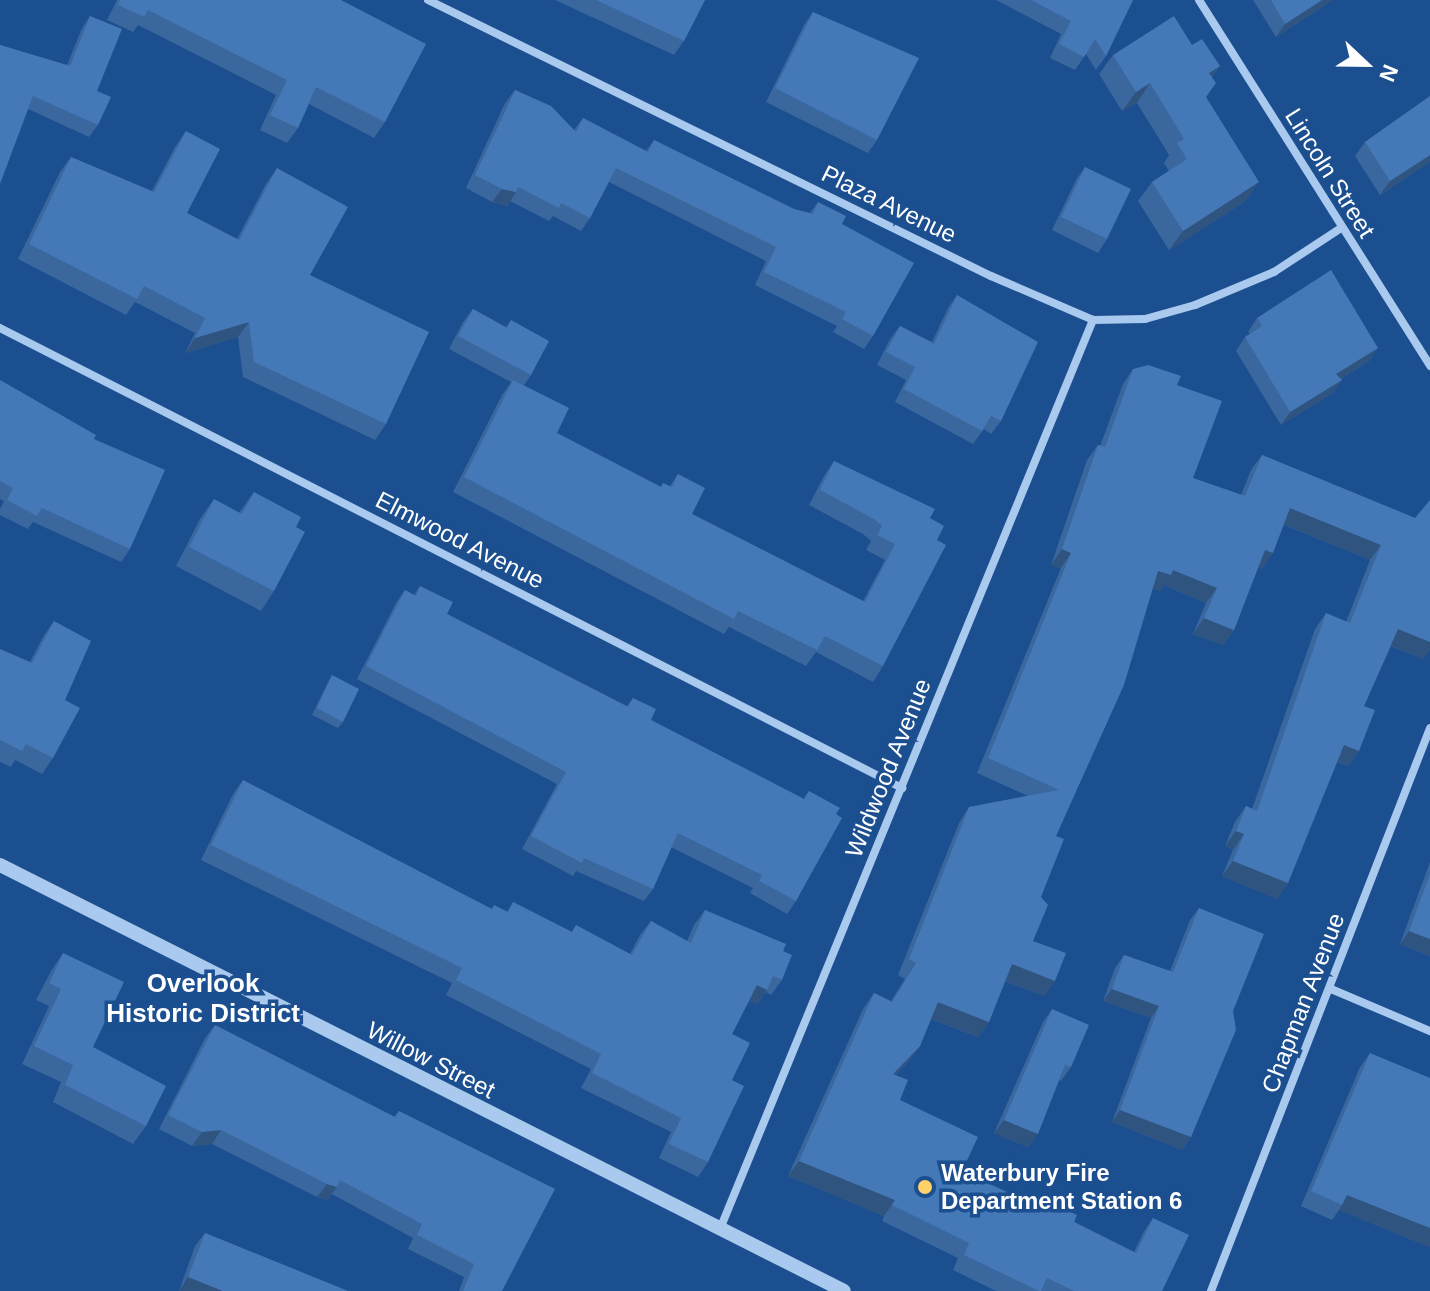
<!DOCTYPE html>
<html>
<head>
<meta charset="utf-8">
<style>
	body { margin:0 }
	#map { position:relative; width:1430px; height:1291px; overflow:hidden; background:#1b4f8f; font-family:Arial,sans-serif }
	div>[style] { position:absolute }
	[style*='--x'] { left:calc(var(--x)*1px); top:calc(var(--y)*1px); width:calc(var(--w)*1px); rotate:calc(var(--a)*1deg) }
	.minor>* { height:8px; margin:-4px; padding:0 4px; transform-origin:4px; border-radius:4px; background:#a9c9ee }
	.tertiary>* { height:14px; margin:-7px; padding:0 7px; transform-origin:7px; border-radius:7px; background:#a9c9ee }
	.wall>* { inset:0; background:#3a679d }
	.shaded-wall>* { inset:0; background:#305480 }
	.building>* { inset:0; background:#4478b7 }
	.dots>* { width:22px; height:22px; translate:-50% -50%; box-sizing:border-box; border:4px solid #1b4f8f; border-radius:50% }
	span { translate:-50% -50%; white-space:nowrap; text-align:center; line-height:1.15; -webkit-text-stroke:7px #1b4f8f; paint-order:stroke }
	.street-label { font-size:24px; color:#fff }
	.poi-label { font-size:24px; color:#fff; font-weight:700 }
	.left { translate:0 -50%; text-align:left }
	.neighbourhood-label { font-size:26px; color:#fff; font-weight:700 }
	.north { position:absolute; left:1326px; top:24px; width:80px; height:80px; -webkit-text-stroke:6px #1b4f8f; paint-order:stroke; rotate:112deg; font-size:22px; font-weight:700; line-height:32px; text-align:center; color:#fff }
	.north::after { content:''; display:block; margin:auto; width:28px; height:36px; background:#fff; clip-path:polygon(50% 0,100% 100%,50% 72%,0 100%) }
</style>
</head>
<body>
<div id="map">
	<div class="minor">
		<i style="--x:428;--y:0;--w:627;--a:26.12"></i>
		<i style="--x:991;--y:276;--w:111;--a:23.3"></i>
		<i style="--x:1093;--y:320;--w:52;--a:-1.1"></i>
		<i style="--x:1145;--y:319;--w:52;--a:-15.6"></i>
		<i style="--x:1195;--y:305;--w:86;--a:-22.7"></i>
		<i style="--x:1274;--y:272;--w:80;--a:-33.3"></i>
		<i style="--x:1199;--y:0;--w:433;--a:57.7"></i>
		<i style="--x:0;--y:328;--w:1013;--a:27.02"></i>
		<i style="--x:1331;--y:989;--w:108;--a:23"></i>
		<i style="--x:720;--y:1229;--w:983;--a:-67.69"></i>
		<i style="--x:1211;--y:1291;--w:604;--a:-68.74"></i>
	</div>
	<div class="tertiary">
		<i style="--x:0;--y:865;--w:945;--a:26.78"></i>
	</div>
	<div class="wall">
		<i style="clip-path:polygon(117px 0,341px 0,385px 122px,374px 138px,309px 104px,298px 128px,287px 143px,260px 130px,276px 95px,138px 25px,133px 32px,107px 20px)"></i>
		<i style="clip-path:polygon(555px 0,705px 0,684px 41px,674px 55px)"></i>
		<i style="clip-path:polygon(996px 0,1133px 0,1106px 56px,1096px 70px,1086px 54px,1075px 70px,1050px 58px,1061px 34px)"></i>
		<i style="clip-path:polygon(1253px 0,1333px 0,1276px 37px)"></i>
		<i style="clip-path:polygon(813px 12px,877px 140px,868px 153px,766px 102px,804px 25px)"></i>
		<i style="clip-path:polygon(90px 16px,97px 91px,98px 125px,89px 137px,28px 109px,0 45px,67px 65px,82px 28px)"></i>
		<i style="clip-path:polygon(1192px 45px,1220px 66px,1212px 77px,1206px 97px,1246px 201px,1169px 250px,1138px 201px,1152px 182px,1169px 171px,1164px 163px,1169px 155px,1137px 103px,1122px 111px,1099px 74px,1113px 55px)"></i>
		<i style="clip-path:polygon(515px 90px,574px 130px,583px 118px,646px 151px,654px 140px,794px 209px,810px 213px,818px 202px,842px 224px,873px 336px,864px 349px,833px 332px,837px 326px,755px 285px,766px 261px,609px 182px,590px 218px,581px 231px,553px 216px,549px 221px,510px 201px,507px 206px,492px 202px,466px 188px,505px 103px)"></i>
		<i style="clip-path:polygon(1430px 96px,1430px 162px,1380px 195px,1355px 156px,1365px 142px)"></i>
		<i style="clip-path:polygon(186px 131px,187px 213px,237px 239px,266px 184px,277px 168px,310px 275px,386px 424px,375px 440px,243px 377px,238px 337px,185px 353px,195px 333px,135px 302px,126px 315px,18px 259px,60px 172px,71px 157px,152px 191px,175px 147px)"></i>
		<i style="clip-path:polygon(1085px 167px,1107px 239px,1098px 253px,1052px 230px,1076px 180px)"></i>
		<i style="clip-path:polygon(957px 295px,1001px 421px,991px 434px,984px 429px,973px 444px,895px 402px,906px 380px,877px 365px,890px 339px,900px 326px,932px 342px,948px 308px)"></i>
		<i style="clip-path:polygon(473px 309px,506px 327px,511px 320px,531px 375px,524px 385px,557px 433px,661px 487px,670px 486px,678px 474px,692px 514px,863px 601px,885px 560px,866px 550px,871px 541px,863px 534px,809px 505px,824px 476px,834px 461px,930px 518px,937px 540px,883px 666px,873px 682px,816px 652px,806px 666px,729px 627px,724px 634px,453px 492px,502px 395px,511px 382px,449px 349px,463px 322px)"></i>
		<i style="clip-path:polygon(1257px 318px,1378px 348px,1369px 361px,1341px 379px,1333px 393px,1281px 425px,1236px 351px,1245px 337px,1250px 334px,1248px 332px)"></i>
		<i style="clip-path:polygon(1133px 369px,1177px 385px,1193px 478px,1241px 495px,1251px 470px,1262px 455px,1415px 518px,1424px 659px,1391px 646px,1364px 706px,1349px 766px,1337px 762px,1288px 883px,1277px 899px,1222px 876px,1233px 850px,1225px 846px,1235px 822px,1246px 806px,1252px 809px,1315px 629px,1326px 613px,1346px 622px,1370px 560px,1284px 525px,1262px 569px,1258px 567px,1234px 630px,1223px 645px,1193px 634px,1206px 603px,1164px 585px,1160px 591px,1153px 588px,1056px 836px,1041px 897px,1033px 941px,1055px 981px,1044px 996px,1005px 981px,989px 1022px,978px 1037px,931px 1019px,920px 1046px,909px 1061px,896px 1075px,900px 1100px,962px 1171px,1042px 1209px,1047px 1201px,1074px 1222px,1134px 1252px,1143px 1233px,1153px 1218px,1162px 1291px,996px 1291px,953px 1270px,958px 1258px,882px 1221px,884px 1216px,788px 1176px,863px 1009px,874px 993px,891px 1001px,905px 979px,898px 975px,959px 823px,969px 807px,1028px 796px,977px 773px,1061px 568px,1051px 565px,1087px 460px,1098px 445px,1100px 446px,1123px 384px)"></i>
		<i style="clip-path:polygon(0 380px,94px 439px,130px 549px,121px 562px,33px 522px,28px 529px,0 515px,0 509px,4px 501px,0 499px)"></i>
		<i style="clip-path:polygon(254px 492px,274px 591px,261px 611px,176px 566px,200px 519px,214px 499px,239px 513px)"></i>
		<i style="clip-path:polygon(420px 586px,447px 614px,627px 706px,633px 698px,651px 720px,804px 799px,809px 791px,836px 814px,796px 901px,787px 914px,750px 893px,753px 888px,671px 847px,653px 889px,644px 901px,576px 871px,573px 876px,522px 849px,557px 784px,357px 679px,396px 603px,405px 590px,414px 595px)"></i>
		<i style="clip-path:polygon(54px 621px,65px 700px,53px 758px,42px 774px,15px 760px,11px 767px,0 762px,0 649px,30px 662px,43px 637px)"></i>
		<i style="clip-path:polygon(332px 675px,343px 722px,338px 728px,312px 715px,328px 682px)"></i>
		<i style="clip-path:polygon(243px 780px,491px 909px,507px 912px,513px 902px,572px 932px,576px 925px,630px 954px,640px 935px,651px 921px,687px 941px,694px 925px,705px 910px,783px 951px,782px 980px,771px 995px,766px 992px,757px 1004px,749px 1001px,732px 1034px,732px 1080px,708px 1162px,698px 1177px,659px 1158px,671px 1132px,581px 1088px,591px 1069px,446px 995px,452px 983px,201px 860px,233px 794px)"></i>
		<i style="clip-path:polygon(1430px 862px,1430px 956px,1400px 944px)"></i>
		<i style="clip-path:polygon(1199px 908px,1233px 1011px,1191px 1137px,1182px 1150px,1112px 1122px,1151px 1018px,1103px 1001px,1115px 968px,1124px 955px,1170px 971px,1190px 920px)"></i>
		<i style="clip-path:polygon(63px 953px,93px 1047px,146px 1126px,133px 1144px,53px 1102px,61px 1082px,22px 1064px,49px 1006px,36px 1000px,51px 971px)"></i>
		<i style="clip-path:polygon(1052px 1009px,1071px 1067px,1061px 1081px,1059px 1080px,1028px 1147px,994px 1133px,1043px 1022px)"></i>
		<i style="clip-path:polygon(215px 1025px,394px 1117px,399px 1111px,502px 1291px,459px 1291px,464px 1277px,408px 1249px,413px 1238px,332px 1194px,327px 1200px,317px 1197px,212px 1144px,192px 1146px,159px 1129px,205px 1038px)"></i>
		<i style="clip-path:polygon(1370px 1053px,1430px 1247px,1339px 1210px,1332px 1220px,1301px 1206px,1360px 1067px)"></i>
		<i style="clip-path:polygon(205px 1233px,348px 1291px,179px 1291px,195px 1246px)"></i>
	</div>
	<div class="shaded-wall">
		<i style="clip-path:polygon(1322px 0,1333px 0,1276px 37px,1285px 24px)"></i>
		<i style="clip-path:polygon(1220px 66px,1206px 85px,1209px 73px)"></i>
		<i style="clip-path:polygon(1150px 83px,1137px 103px,1122px 111px,1136px 92px)"></i>
		<i style="clip-path:polygon(1430px 155px,1430px 162px,1380px 195px,1390px 181px)"></i>
		<i style="clip-path:polygon(1259px 182px,1246px 201px,1169px 250px,1183px 231px)"></i>
		<i style="clip-path:polygon(502px 189px,516px 192px,507px 206px,492px 202px)"></i>
		<i style="clip-path:polygon(249px 322px,238px 337px,185px 353px,195px 338px)"></i>
		<i style="clip-path:polygon(1378px 348px,1369px 361px,1326px 388px,1336px 374px)"></i>
		<i style="clip-path:polygon(1342px 380px,1333px 393px,1281px 425px,1290px 412px)"></i>
		<i style="clip-path:polygon(1290px 508px,1381px 545px,1370px 560px,1280px 523px)"></i>
		<i style="clip-path:polygon(1062px 549px,1071px 553px,1061px 568px,1051px 565px)"></i>
		<i style="clip-path:polygon(1265px 550px,1273px 553px,1262px 569px,1254px 566px)"></i>
		<i style="clip-path:polygon(1173px 570px,1217px 588px,1206px 603px,1164px 585px,1160px 591px,1147px 586px,1158px 571px)"></i>
		<i style="clip-path:polygon(1204px 618px,1234px 630px,1223px 645px,1193px 634px)"></i>
		<i style="clip-path:polygon(1398px 629px,1430px 642px,1430px 650px,1424px 659px,1387px 644px)"></i>
		<i style="clip-path:polygon(1344px 745px,1359px 751px,1349px 766px,1333px 760px)"></i>
		<i style="clip-path:polygon(1236px 831px,1244px 834px,1233px 850px,1225px 846px)"></i>
		<i style="clip-path:polygon(1233px 861px,1288px 883px,1277px 899px,1222px 876px)"></i>
		<i style="clip-path:polygon(1409px 931px,1430px 939px,1430px 956px,1400px 944px)"></i>
		<i style="clip-path:polygon(1012px 964px,1055px 981px,1044px 996px,1001px 979px)"></i>
		<i style="clip-path:polygon(757px 985px,767px 990px,757px 1004px,747px 1000px)"></i>
		<i style="clip-path:polygon(1112px 989px,1159px 1006px,1151px 1018px,1103px 1001px)"></i>
		<i style="clip-path:polygon(938px 1002px,989px 1022px,978px 1037px,927px 1017px)"></i>
		<i style="clip-path:polygon(920px 1046px,909px 1061px,882px 1089px,893px 1074px)"></i>
		<i style="clip-path:polygon(1120px 1110px,1191px 1137px,1182px 1150px,1112px 1122px)"></i>
		<i style="clip-path:polygon(1004px 1120px,1038px 1134px,1028px 1147px,994px 1133px)"></i>
		<i style="clip-path:polygon(221px 1130px,212px 1144px,192px 1146px,202px 1132px)"></i>
		<i style="clip-path:polygon(799px 1161px,895px 1200px,884px 1216px,788px 1176px)"></i>
		<i style="clip-path:polygon(327px 1184px,337px 1187px,327px 1200px,317px 1197px)"></i>
		<i style="clip-path:polygon(1347px 1195px,1430px 1228px,1430px 1247px,1339px 1210px)"></i>
		<i style="clip-path:polygon(188px 1277px,223px 1291px,179px 1291px)"></i>
	</div>
	<div class="building">
		<i style="clip-path:polygon(120px 0,341px 0,426px 44px,385px 122px,316px 87px,298px 128px,270px 115px,287px 80px,148px 10px,144px 17px,118px 5px)"></i>
		<i style="clip-path:polygon(596px 0,705px 0,684px 41px)"></i>
		<i style="clip-path:polygon(1031px 0,1133px 0,1106px 56px,1095px 39px,1084px 57px,1059px 44px,1071px 21px)"></i>
		<i style="clip-path:polygon(1271px 0,1322px 0,1285px 24px)"></i>
		<i style="clip-path:polygon(813px 12px,919px 58px,877px 140px,775px 88px)"></i>
		<i style="clip-path:polygon(90px 16px,122px 29px,97px 91px,111px 97px,98px 125px,33px 96px,0 184px,0 45px,70px 66px)"></i>
		<i style="clip-path:polygon(1174px 16px,1192px 45px,1202px 39px,1220px 66px,1209px 73px,1216px 83px,1206px 97px,1259px 182px,1183px 231px,1152px 182px,1187px 159px,1177px 143px,1184px 139px,1150px 83px,1136px 92px,1113px 55px)"></i>
		<i style="clip-path:polygon(515px 90px,551px 106px,576px 132px,583px 118px,648px 152px,654px 140px,794px 209px,813px 214px,818px 202px,846px 216px,842px 224px,914px 263px,873px 336px,842px 319px,846px 312px,764px 272px,776px 247px,616px 168px,590px 218px,561px 203px,559px 208px,518px 187px,516px 192px,502px 189px,475px 175px)"></i>
		<i style="clip-path:polygon(1430px 96px,1430px 155px,1390px 181px,1365px 142px)"></i>
		<i style="clip-path:polygon(186px 131px,220px 149px,187px 213px,239px 240px,277px 168px,348px 207px,310px 275px,429px 332px,386px 424px,254px 362px,249px 322px,195px 338px,205px 318px,144px 286px,137px 299px,29px 244px,71px 157px,154px 192px)"></i>
		<i style="clip-path:polygon(1085px 167px,1131px 189px,1107px 239px,1061px 217px)"></i>
		<i style="clip-path:polygon(1331px 270px,1378px 348px,1336px 374px,1342px 380px,1290px 412px,1245px 337px,1262px 326px,1257px 318px)"></i>
		<i style="clip-path:polygon(957px 295px,1038px 342px,1001px 421px,991px 416px,982px 431px,904px 389px,915px 367px,886px 352px,900px 326px,934px 344px)"></i>
		<i style="clip-path:polygon(473px 309px,507px 328px,511px 320px,549px 341px,531px 375px,458px 336px)"></i>
		<i style="clip-path:polygon(1148px 365px,1181px 376px,1177px 385px,1222px 401px,1193px 478px,1245px 496px,1262px 455px,1415px 518px,1430px 500px,1430px 642px,1398px 629px,1364px 706px,1375px 710px,1359px 751px,1344px 745px,1288px 883px,1233px 861px,1244px 834px,1236px 831px,1246px 806px,1257px 811px,1326px 613px,1350px 623px,1381px 545px,1290px 508px,1273px 553px,1265px 550px,1234px 630px,1204px 618px,1217px 588px,1173px 570px,1171px 575px,1158px 571px,1124px 685px,1056px 836px,1064px 839px,1041px 897px,1048px 905px,1033px 941px,1066px 953px,1055px 981px,1012px 964px,989px 1022px,938px 1002px,920px 1046px,893px 1074px,908px 1080px,900px 1100px,978px 1137px,962px 1171px,1043px 1209px,1047px 1201px,1077px 1215px,1074px 1222px,1136px 1253px,1153px 1218px,1189px 1235px,1162px 1291px,1074px 1291px,1047px 1278px,1041px 1291px,1039px 1291px,964px 1255px,969px 1243px,892px 1205px,895px 1200px,799px 1161px,874px 993px,892px 1002px,916px 963px,909px 959px,969px 807px,1059px 790px,988px 758px,1071px 553px,1062px 549px,1098px 445px,1105px 447px,1133px 369px)"></i>
		<i style="clip-path:polygon(0 380px,96px 435px,94px 439px,165px 470px,130px 549px,42px 508px,37px 516px,7px 500px,13px 488px,0 481px)"></i>
		<i style="clip-path:polygon(513px 380px,569px 408px,557px 433px,661px 487px,663px 483px,672px 487px,678px 474px,705px 488px,692px 514px,865px 602px,895px 544px,877px 535px,882px 526px,874px 519px,820px 490px,834px 461px,935px 509px,930px 518px,944px 526px,937px 540px,946px 545px,883px 666px,825px 636px,817px 650px,738px 611px,734px 619px,464px 477px)"></i>
		<i style="clip-path:polygon(254px 492px,301px 517px,296px 527px,305px 532px,274px 591px,189px 547px,214px 499px,242px 514px)"></i>
		<i style="clip-path:polygon(420px 586px,453px 602px,447px 614px,628px 707px,633px 698px,656px 709px,651px 720px,804px 799px,809px 791px,840px 808px,836px 814px,842px 818px,796px 901px,759px 881px,762px 875px,678px 833px,653px 889px,584px 858px,582px 863px,531px 836px,566px 772px,366px 666px,405px 590px,416px 596px)"></i>
		<i style="clip-path:polygon(54px 621px,91px 641px,65px 700px,80px 708px,53px 758px,26px 744px,22px 751px,0 740px,0 649px,32px 663px)"></i>
		<i style="clip-path:polygon(332px 675px,359px 689px,343px 722px,317px 708px)"></i>
		<i style="clip-path:polygon(243px 780px,492px 909px,494px 905px,508px 912px,513px 902px,572px 932px,576px 925px,632px 955px,651px 921px,691px 943px,705px 910px,786px 944px,783px 951px,792px 955px,782px 980px,773px 976px,767px 990px,757px 985px,732px 1034px,750px 1043px,732px 1080px,744px 1086px,708px 1162px,669px 1144px,681px 1118px,592px 1073px,601px 1054px,456px 980px,462px 968px,211px 845px)"></i>
		<i style="clip-path:polygon(1430px 874px,1430px 939px,1409px 931px)"></i>
		<i style="clip-path:polygon(1199px 908px,1264px 934px,1233px 1011px,1236px 1030px,1191px 1137px,1120px 1110px,1159px 1006px,1112px 989px,1124px 955px,1173px 972px)"></i>
		<i style="clip-path:polygon(63px 953px,124px 982px,93px 1047px,166px 1086px,146px 1126px,65px 1085px,73px 1065px,34px 1046px,61px 989px,49px 983px)"></i>
		<i style="clip-path:polygon(1052px 1009px,1089px 1025px,1071px 1067px,1065px 1065px,1038px 1134px,1004px 1120px)"></i>
		<i style="clip-path:polygon(215px 1025px,395px 1117px,399px 1111px,555px 1189px,502px 1291px,463px 1291px,474px 1264px,417px 1235px,422px 1224px,340px 1180px,337px 1187px,327px 1184px,221px 1130px,202px 1132px,168px 1115px)"></i>
		<i style="clip-path:polygon(1370px 1053px,1430px 1078px,1430px 1228px,1347px 1195px,1342px 1205px,1311px 1191px)"></i>
		<i style="clip-path:polygon(205px 1233px,348px 1291px,223px 1291px,188px 1277px)"></i>
	</div>
	<div class="dots">
		<i style="left:925px;top:1187px;background:#ffd166"></i>
	</div>
	<div class="street-label">
		<span style="left:1330px;top:173px;rotate:58deg">Lincoln Street</span>
		<span style="left:889px;top:204px;rotate:26deg">Plaza Avenue</span>
		<span style="left:460px;top:540px;rotate:27deg">Elmwood Avenue</span>
		<span style="left:888px;top:768px;rotate:-68deg">Wildwood Avenue</span>
		<span style="left:1303px;top:1003px;rotate:-69deg">Chapman Avenue</span>
		<span style="left:431px;top:1060px;rotate:27deg">Willow Street</span>
	</div>
	<div class="poi-label">
		<span class="left" style="left:941px;top:1187px">Waterbury Fire<br>Department Station 6</span>
	</div>
	<div class="neighbourhood-label">
		<span style="left:203px;top:999px">Overlook<br>Historic District</span>
	</div>
	<div class="north">N</div>
</div>
</body>
</html>
